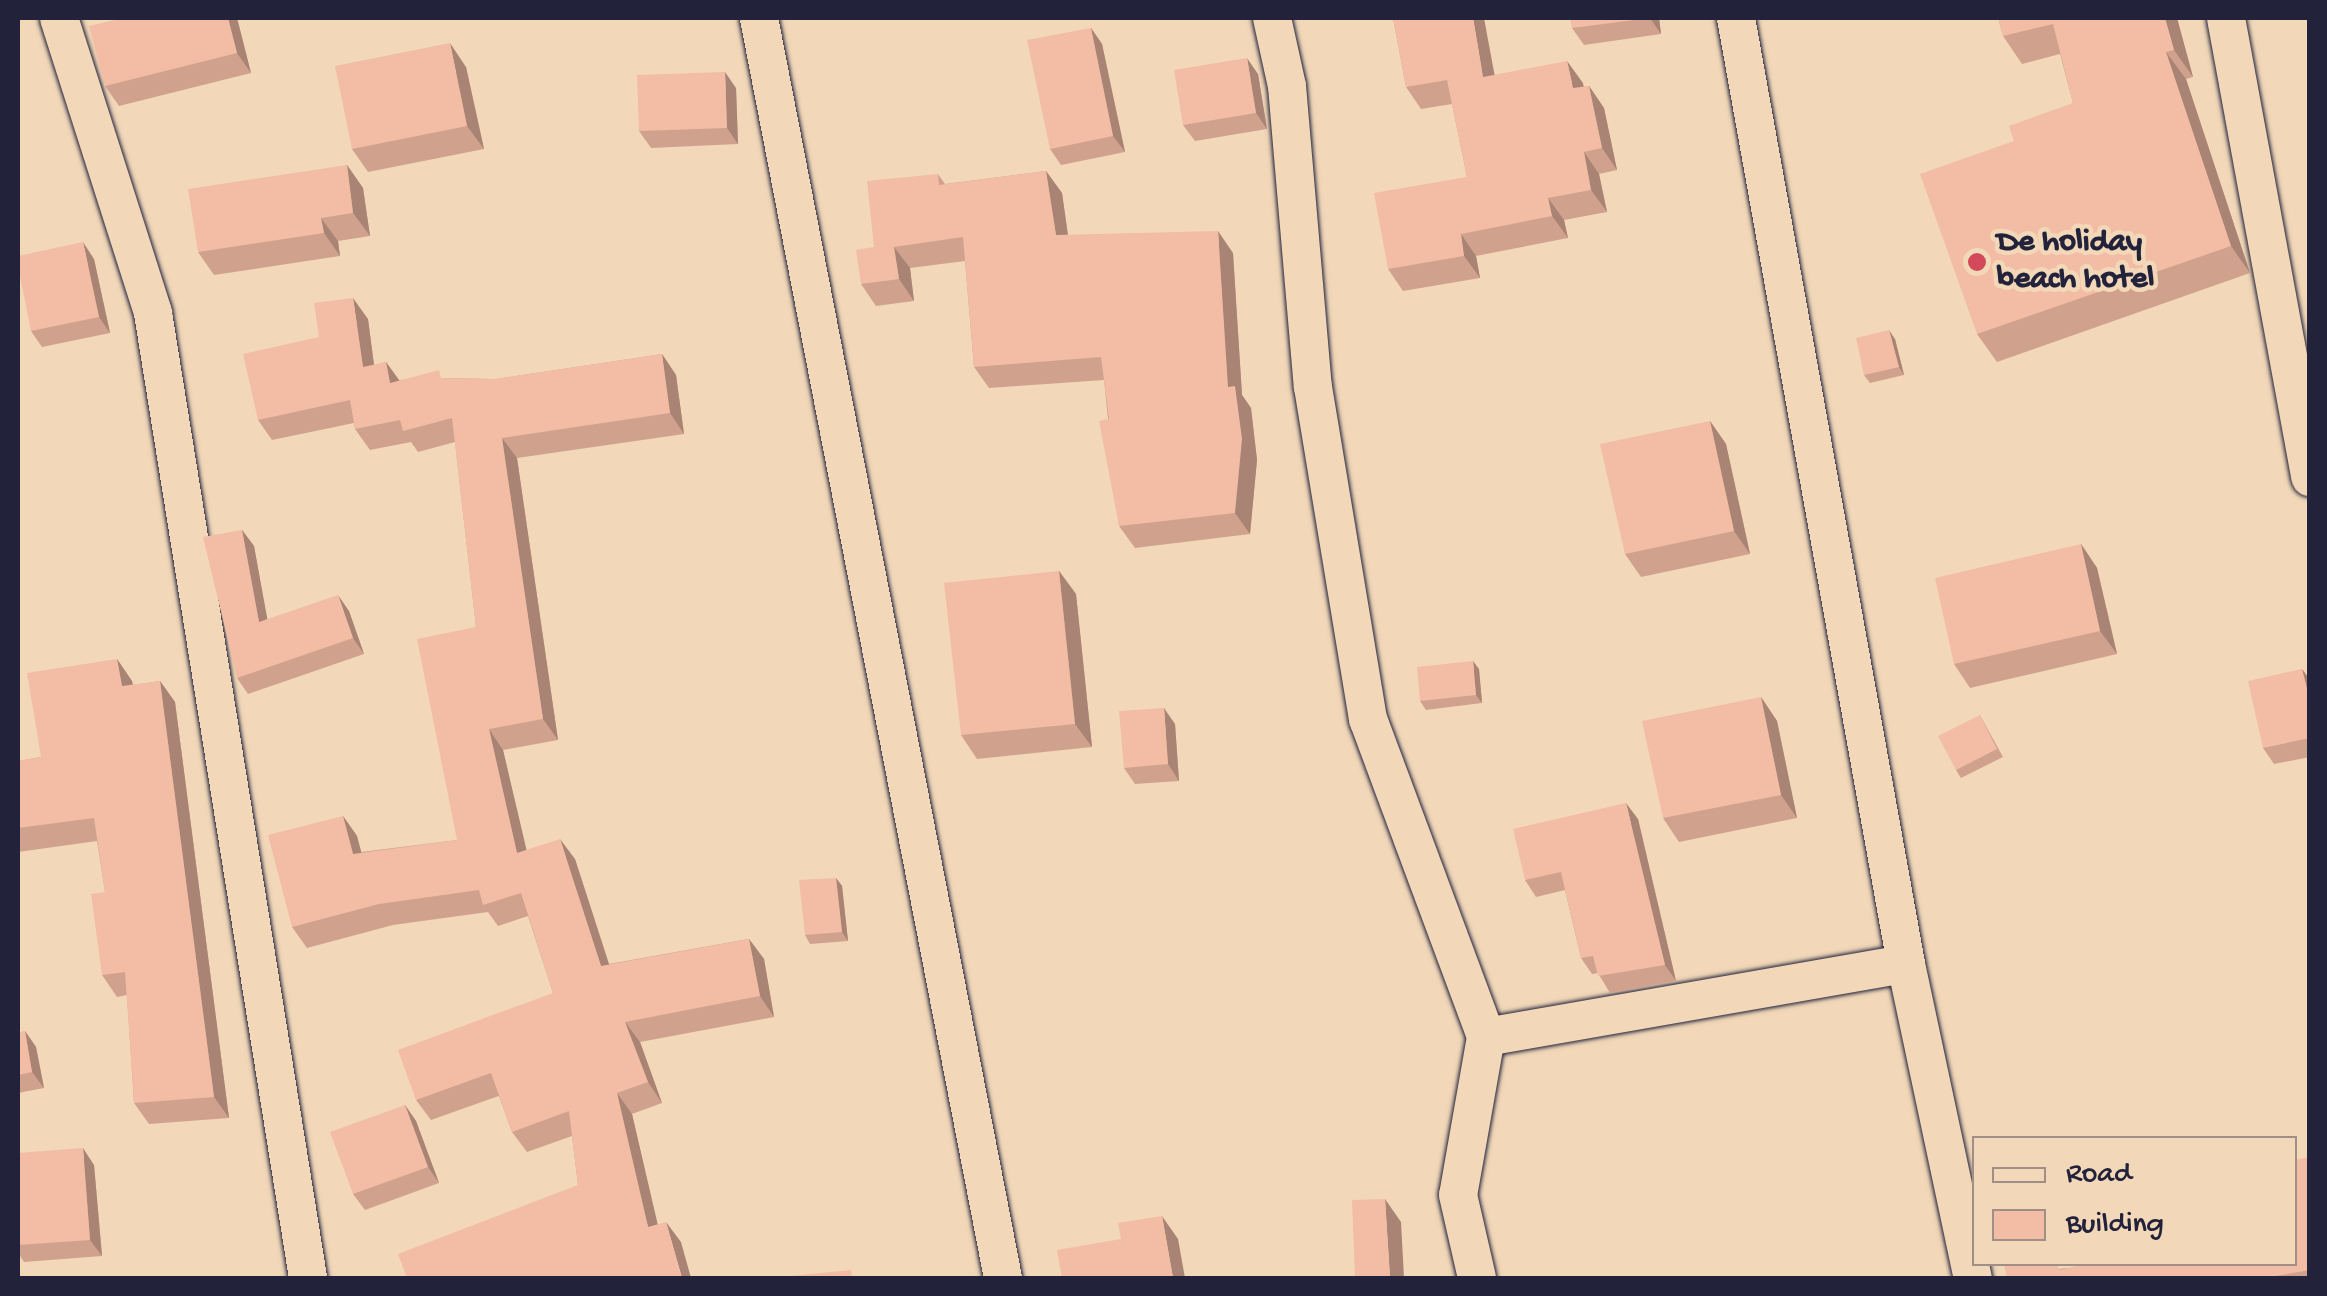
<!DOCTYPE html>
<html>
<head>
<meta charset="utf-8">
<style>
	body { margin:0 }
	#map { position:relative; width:2327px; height:1296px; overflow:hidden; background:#f2d8b9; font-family:"Gochi Hand",sans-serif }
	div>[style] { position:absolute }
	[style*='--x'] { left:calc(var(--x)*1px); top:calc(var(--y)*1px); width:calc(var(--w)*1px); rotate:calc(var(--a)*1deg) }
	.roads { filter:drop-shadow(0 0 2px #22223b) drop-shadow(0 0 2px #22223b) }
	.street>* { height:38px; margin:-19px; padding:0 19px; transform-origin:19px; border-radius:19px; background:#f2d8b9 }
	.wall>* { inset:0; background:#d0a28e }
	.shaded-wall>* { inset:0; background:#a98474 }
	.building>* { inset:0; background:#f2bca5 }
	.dots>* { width:28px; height:28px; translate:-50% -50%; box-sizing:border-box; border:5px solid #f2d8b9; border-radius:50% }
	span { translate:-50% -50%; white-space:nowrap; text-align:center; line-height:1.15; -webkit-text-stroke:9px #f2d8b9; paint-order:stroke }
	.poi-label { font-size:32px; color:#22223b; font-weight:700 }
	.left { translate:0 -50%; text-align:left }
	.frame { position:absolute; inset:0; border:20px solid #22223b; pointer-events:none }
	.legend { position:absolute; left:1972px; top:1136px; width:325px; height:130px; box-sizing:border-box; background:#f2d8b9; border:2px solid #9f8f87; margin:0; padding:12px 18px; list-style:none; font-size:30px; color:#22223b }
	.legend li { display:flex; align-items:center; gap:20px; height:50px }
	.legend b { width:50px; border:2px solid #9f8f87 }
</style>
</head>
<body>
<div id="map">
	<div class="roads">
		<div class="street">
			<i style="--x:59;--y:18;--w:310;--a:72.3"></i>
			<i style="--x:153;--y:313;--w:977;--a:80.87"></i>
			<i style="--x:759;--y:18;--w:1283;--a:79.04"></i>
			<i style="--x:1272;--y:18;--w:70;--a:77.6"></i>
			<i style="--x:1287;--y:86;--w:302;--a:85.1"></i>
			<i style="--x:1313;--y:387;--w:337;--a:80.6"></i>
			<i style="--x:1368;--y:719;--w:339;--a:69.6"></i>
			<i style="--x:1486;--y:1037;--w:160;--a:100"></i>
			<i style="--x:1458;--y:1195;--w:85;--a:77.1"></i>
			<i style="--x:1736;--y:18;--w:961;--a:79.81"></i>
			<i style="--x:1906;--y:964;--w:321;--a:78"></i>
			<i style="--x:2226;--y:18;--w:467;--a:79.6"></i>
			<i style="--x:1486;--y:1037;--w:426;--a:-9.9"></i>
		</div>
	</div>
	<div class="wall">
		<i style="clip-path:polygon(237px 18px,251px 73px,119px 106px,105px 86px)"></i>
		<i style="clip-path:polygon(1393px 18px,1495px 75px,1583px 83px,1583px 87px,1589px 86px,1604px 108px,1617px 170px,1599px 174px,1607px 212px,1564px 220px,1568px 238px,1476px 256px,1480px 278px,1403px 291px,1388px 269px,1467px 177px,1452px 104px,1421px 109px,1406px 87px)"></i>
		<i style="clip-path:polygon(1571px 18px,1659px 18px,1661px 34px,1584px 45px,1572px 28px)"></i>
		<i style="clip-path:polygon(1998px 18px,2177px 18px,2193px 77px,2186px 79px,2250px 273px,1997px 362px,1977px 334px,2014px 141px,2073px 103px,2060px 54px,2022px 64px,2003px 36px)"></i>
		<i style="clip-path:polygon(1091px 28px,1102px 44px,1125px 152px,1061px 165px,1050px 149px)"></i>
		<i style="clip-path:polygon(466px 67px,484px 149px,368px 172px,352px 149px)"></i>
		<i style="clip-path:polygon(1258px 74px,1267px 129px,1195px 141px,1183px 125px)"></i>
		<i style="clip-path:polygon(736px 88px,738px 144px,651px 148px,639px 131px)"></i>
		<i style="clip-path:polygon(347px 165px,363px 188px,370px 236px,338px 241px,340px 256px,214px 275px,198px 252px)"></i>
		<i style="clip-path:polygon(1046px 171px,1062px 193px,1068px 235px,1233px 253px,1242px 395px,1251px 408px,1257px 460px,1250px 534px,1135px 548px,1119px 526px,1104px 380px,989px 388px,974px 367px,965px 261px,910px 268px,914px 301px,876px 306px,861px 284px,874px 247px,938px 174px,945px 184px)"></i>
		<i style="clip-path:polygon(94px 259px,110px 333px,42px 347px,31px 331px)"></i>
		<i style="clip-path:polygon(368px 319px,374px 365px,386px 362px,399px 380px,445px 378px,496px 379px,662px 354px,676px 375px,684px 434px,517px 458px,558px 740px,503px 750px,526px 850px,575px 859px,609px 964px,749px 939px,764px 959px,774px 1017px,640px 1042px,662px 1103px,632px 1114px,657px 1224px,681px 1242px,578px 1185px,572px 1136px,527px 1152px,512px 1132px,499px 1096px,431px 1120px,416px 1100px,553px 993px,528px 916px,498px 926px,488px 912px,393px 925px,307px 948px,292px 927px,343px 816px,357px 836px,361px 852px,457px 840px,476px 627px,455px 442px,418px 452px,411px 442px,370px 450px,355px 429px,354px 423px,272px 440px,258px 420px,319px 337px)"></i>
		<i style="clip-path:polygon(1895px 339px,1904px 375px,1870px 383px,1864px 375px)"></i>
		<i style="clip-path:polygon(1710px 421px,1726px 444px,1750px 554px,1641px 577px,1625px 554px)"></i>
		<i style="clip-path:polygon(242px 530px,254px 546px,267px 620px,349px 611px,364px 654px,248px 694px,237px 678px)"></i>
		<i style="clip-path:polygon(2081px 544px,2097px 568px,2117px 654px,1970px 688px,1954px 664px)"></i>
		<i style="clip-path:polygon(1059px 571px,1076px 594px,1092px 747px,977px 759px,961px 735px)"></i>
		<i style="clip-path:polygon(117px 659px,132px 681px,133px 685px,160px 681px,175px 702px,229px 1118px,149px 1124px,134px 1103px,127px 995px,117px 997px,102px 975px,105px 892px,97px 841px,18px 852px,18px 761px,41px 757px)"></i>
		<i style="clip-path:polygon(1479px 669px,1482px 703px,1426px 710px,1420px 701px)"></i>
		<i style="clip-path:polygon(2302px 669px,2310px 680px,2310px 757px,2274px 764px,2263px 748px)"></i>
		<i style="clip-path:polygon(1761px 697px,1777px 721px,1797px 818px,1679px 842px,1663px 818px)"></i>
		<i style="clip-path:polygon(1980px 715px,2003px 757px,1961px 778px,1956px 770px)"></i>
		<i style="clip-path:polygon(1175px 724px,1179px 781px,1135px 784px,1124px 768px)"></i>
		<i style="clip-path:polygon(1638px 819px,1676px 981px,1610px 993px,1598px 973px,1592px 974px,1581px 958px,1565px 890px,1536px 897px,1525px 880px)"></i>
		<i style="clip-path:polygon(836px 878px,842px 886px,848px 941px,810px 944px,805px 935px)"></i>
		<i style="clip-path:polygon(25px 1031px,36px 1047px,44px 1088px,18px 1093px,18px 1033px)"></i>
		<i style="clip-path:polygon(405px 1105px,416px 1121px,439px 1183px,365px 1210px,353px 1194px)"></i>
		<i style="clip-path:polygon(18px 1153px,94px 1165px,102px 1256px,24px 1262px,18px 1253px)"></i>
		<i style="clip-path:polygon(2310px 1157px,2310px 1278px,2007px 1278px,2065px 1268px,2294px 1264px)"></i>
	</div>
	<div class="shaded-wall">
		<i style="clip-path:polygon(228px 18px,237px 18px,251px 73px,237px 53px)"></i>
		<i style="clip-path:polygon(1473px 18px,1484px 18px,1499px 99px,1483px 77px)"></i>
		<i style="clip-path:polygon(1650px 18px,1659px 18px,1661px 34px)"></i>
		<i style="clip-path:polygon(2165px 18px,2177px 18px,2193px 77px,2174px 50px)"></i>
		<i style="clip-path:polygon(1091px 28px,1102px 44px,1125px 152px,1113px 136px)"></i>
		<i style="clip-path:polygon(450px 43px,466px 67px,484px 149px,467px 126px)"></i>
		<i style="clip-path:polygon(2166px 52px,2186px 79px,2250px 273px,2231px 246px)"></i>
		<i style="clip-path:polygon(1247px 58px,1258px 74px,1267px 129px,1256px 113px)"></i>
		<i style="clip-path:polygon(1567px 61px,1583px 83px,1588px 110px,1573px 88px)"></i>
		<i style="clip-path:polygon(725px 72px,736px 88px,738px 144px,727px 128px)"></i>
		<i style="clip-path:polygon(1589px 86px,1604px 108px,1617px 170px,1602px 148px)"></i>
		<i style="clip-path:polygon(1584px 152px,1599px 174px,1607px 212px,1591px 190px)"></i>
		<i style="clip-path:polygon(347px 165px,363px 188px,370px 236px,353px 213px)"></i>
		<i style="clip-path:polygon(1046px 171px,1062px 193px,1071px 257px,1056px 235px)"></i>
		<i style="clip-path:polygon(1548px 198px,1564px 220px,1568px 238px,1552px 216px)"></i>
		<i style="clip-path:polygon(321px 218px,338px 241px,340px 256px,324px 233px)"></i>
		<i style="clip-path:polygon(1218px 231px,1233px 253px,1242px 395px,1251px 408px,1257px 460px,1250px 534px,1235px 513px)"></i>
		<i style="clip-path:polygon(1461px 234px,1476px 256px,1480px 278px,1464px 256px)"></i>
		<i style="clip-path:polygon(83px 242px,94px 259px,110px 333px,99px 317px)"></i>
		<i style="clip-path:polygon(894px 247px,910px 268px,914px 301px,899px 279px)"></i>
		<i style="clip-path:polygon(353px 298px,368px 319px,377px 388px,363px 367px)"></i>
		<i style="clip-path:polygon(1889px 330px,1895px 339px,1904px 375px,1899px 367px)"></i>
		<i style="clip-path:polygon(662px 354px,676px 375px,684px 434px,670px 413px)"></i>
		<i style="clip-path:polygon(386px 362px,401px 383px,390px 383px)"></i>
		<i style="clip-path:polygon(1710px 421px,1726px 444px,1750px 554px,1734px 531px)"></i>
		<i style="clip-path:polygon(502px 438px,517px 458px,558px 740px,543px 719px)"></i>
		<i style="clip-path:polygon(242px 530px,254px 546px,271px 639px,259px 622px)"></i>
		<i style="clip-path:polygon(2081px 544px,2097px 568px,2117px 654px,2100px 631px)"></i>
		<i style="clip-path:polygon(1059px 571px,1076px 594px,1092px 747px,1075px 724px)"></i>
		<i style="clip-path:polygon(338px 595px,349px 611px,364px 654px,353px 638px)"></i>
		<i style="clip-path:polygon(117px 659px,132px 681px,137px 708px,122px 686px)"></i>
		<i style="clip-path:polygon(1473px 661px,1479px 669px,1482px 703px,1476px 695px)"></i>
		<i style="clip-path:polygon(2302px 669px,2310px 680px,2310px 701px)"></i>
		<i style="clip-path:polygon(160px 681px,175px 702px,229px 1118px,214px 1097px)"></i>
		<i style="clip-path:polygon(1761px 697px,1777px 721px,1797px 818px,1781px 795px)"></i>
		<i style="clip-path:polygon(1164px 708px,1175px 724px,1179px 781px,1168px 764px)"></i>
		<i style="clip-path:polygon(489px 729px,503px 750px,532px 873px,517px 853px)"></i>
		<i style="clip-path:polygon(1626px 803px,1638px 819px,1676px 981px,1665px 965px)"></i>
		<i style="clip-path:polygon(343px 816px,357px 836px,367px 874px,353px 854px)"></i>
		<i style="clip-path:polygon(560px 839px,575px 859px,616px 986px,601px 966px)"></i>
		<i style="clip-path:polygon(836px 878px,842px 886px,848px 941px,842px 932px)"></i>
		<i style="clip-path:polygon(749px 939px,764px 959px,774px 1017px,760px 996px)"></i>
		<i style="clip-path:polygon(625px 1022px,640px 1042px,662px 1103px,648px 1082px)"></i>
		<i style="clip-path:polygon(25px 1031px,36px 1047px,44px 1088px,32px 1072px)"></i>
		<i style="clip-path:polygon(617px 1093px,632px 1114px,663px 1247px,648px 1227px)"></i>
		<i style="clip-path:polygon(405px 1105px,416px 1121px,439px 1183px,428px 1167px)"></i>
		<i style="clip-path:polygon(83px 1148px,94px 1165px,102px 1256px,90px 1240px)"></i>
		<i style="clip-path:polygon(1385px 1199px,1401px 1222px,1404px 1278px,1390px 1278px)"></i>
		<i style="clip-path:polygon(1162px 1216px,1178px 1239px,1185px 1278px,1173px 1278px)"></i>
		<i style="clip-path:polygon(666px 1222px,681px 1242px,691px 1278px,682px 1278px)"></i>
	</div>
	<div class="building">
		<i style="clip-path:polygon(114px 18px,228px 18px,237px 53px,105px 86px,89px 26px,115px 20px)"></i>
		<i style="clip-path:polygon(1393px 18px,1473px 18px,1483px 77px,1567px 61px,1573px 88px,1589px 86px,1602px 148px,1584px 152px,1591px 190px,1548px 198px,1552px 216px,1461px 234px,1464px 256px,1388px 269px,1374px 193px,1467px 177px,1447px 80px,1406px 87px)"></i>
		<i style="clip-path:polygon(1571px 18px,1650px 18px,1572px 28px)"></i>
		<i style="clip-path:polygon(1998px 18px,2165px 18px,2174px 50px,2166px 52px,2231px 246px,1977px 334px,1920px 174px,2014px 141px,2009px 126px,2073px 103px,2053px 24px,2003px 36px)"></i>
		<i style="clip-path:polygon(1091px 28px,1113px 136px,1050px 149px,1027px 40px)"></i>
		<i style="clip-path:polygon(450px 43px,467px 126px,352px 149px,335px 66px)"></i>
		<i style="clip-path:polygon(1247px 58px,1256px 113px,1183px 125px,1174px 70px)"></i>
		<i style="clip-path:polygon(725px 72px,727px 128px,639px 131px,637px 75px)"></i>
		<i style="clip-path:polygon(347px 165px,353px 213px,321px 218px,324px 233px,198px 252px,188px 189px)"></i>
		<i style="clip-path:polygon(1046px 171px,1056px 235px,1218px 231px,1228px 387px,1235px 386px,1242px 439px,1235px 513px,1119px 526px,1099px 421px,1109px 419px,1101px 357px,974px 367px,963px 237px,894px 247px,899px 279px,861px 284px,856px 250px,874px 247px,867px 181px,938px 174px,939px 185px)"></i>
		<i style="clip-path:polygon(83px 242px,99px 317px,31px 331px,18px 266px,18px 256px)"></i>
		<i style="clip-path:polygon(353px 298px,363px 367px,386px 362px,390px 383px,439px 370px,441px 378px,496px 379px,662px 354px,670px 413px,502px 438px,543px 719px,489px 729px,517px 853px,560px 839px,601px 966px,749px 939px,760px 996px,625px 1022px,648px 1082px,617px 1093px,648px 1227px,666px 1222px,682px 1278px,407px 1278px,398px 1254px,578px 1185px,569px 1111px,512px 1132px,491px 1073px,416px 1100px,398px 1050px,553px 993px,521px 893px,483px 905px,479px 890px,379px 904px,292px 927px,268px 835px,343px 816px,353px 854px,457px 840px,417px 639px,476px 627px,452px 418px,403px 431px,400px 420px,355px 429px,350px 400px,258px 420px,243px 354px,319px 337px,314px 303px)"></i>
		<i style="clip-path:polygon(1889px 330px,1899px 367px,1864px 375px,1856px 338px)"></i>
		<i style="clip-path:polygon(1710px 421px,1734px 531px,1625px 554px,1600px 444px)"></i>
		<i style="clip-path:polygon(242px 530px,259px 622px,338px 595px,353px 638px,237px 678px,203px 537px)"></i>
		<i style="clip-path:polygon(2081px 544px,2100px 631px,1954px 664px,1935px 578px)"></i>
		<i style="clip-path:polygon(1059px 571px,1075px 724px,961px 735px,944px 583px)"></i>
		<i style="clip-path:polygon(117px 659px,122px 686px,160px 681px,214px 1097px,134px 1103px,125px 972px,102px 975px,91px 894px,105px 892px,94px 818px,18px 828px,18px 761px,41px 757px,27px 673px)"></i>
		<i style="clip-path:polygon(1473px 661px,1476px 695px,1420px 701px,1417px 667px)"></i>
		<i style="clip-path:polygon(2302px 669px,2310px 701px,2310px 738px,2263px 748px,2248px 681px)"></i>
		<i style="clip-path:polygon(1761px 697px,1781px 795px,1663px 818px,1642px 721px)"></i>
		<i style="clip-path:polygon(1164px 708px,1168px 764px,1124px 768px,1119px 711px)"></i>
		<i style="clip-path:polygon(1980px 715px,1997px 749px,1956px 770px,1938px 736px)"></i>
		<i style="clip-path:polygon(1626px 803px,1665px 965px,1598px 976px,1593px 956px,1581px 958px,1561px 872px,1525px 880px,1513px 829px)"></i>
		<i style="clip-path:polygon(836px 878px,842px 932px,805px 935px,799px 880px)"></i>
		<i style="clip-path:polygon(25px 1031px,32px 1072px,18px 1075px,18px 1033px)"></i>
		<i style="clip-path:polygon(405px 1105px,428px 1167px,353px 1194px,330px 1132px)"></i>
		<i style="clip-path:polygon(83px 1148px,90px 1240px,18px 1245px,18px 1153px)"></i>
		<i style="clip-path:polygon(2310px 1157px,2310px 1270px,2264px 1278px,2007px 1278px,2004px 1264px,2057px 1264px,2059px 1270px,2085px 1264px,2294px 1264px,2294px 1160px)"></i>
		<i style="clip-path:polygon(1385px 1199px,1390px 1278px,1355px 1278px,1352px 1200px)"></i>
		<i style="clip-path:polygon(1162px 1216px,1173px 1278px,1062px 1278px,1057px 1250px,1121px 1239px,1118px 1223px)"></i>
		<i style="clip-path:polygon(851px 1270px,852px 1278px,772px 1278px)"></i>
	</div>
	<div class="dots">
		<i style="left:1977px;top:262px;background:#d1495b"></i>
	</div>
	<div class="poi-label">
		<span class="left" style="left:1997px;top:262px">De holiday<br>beach hotel</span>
	</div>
	<div class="frame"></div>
	<ul class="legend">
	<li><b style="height:12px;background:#f2d8b9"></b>Road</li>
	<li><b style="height:28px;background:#f2bca5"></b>Building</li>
	</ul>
</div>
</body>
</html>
